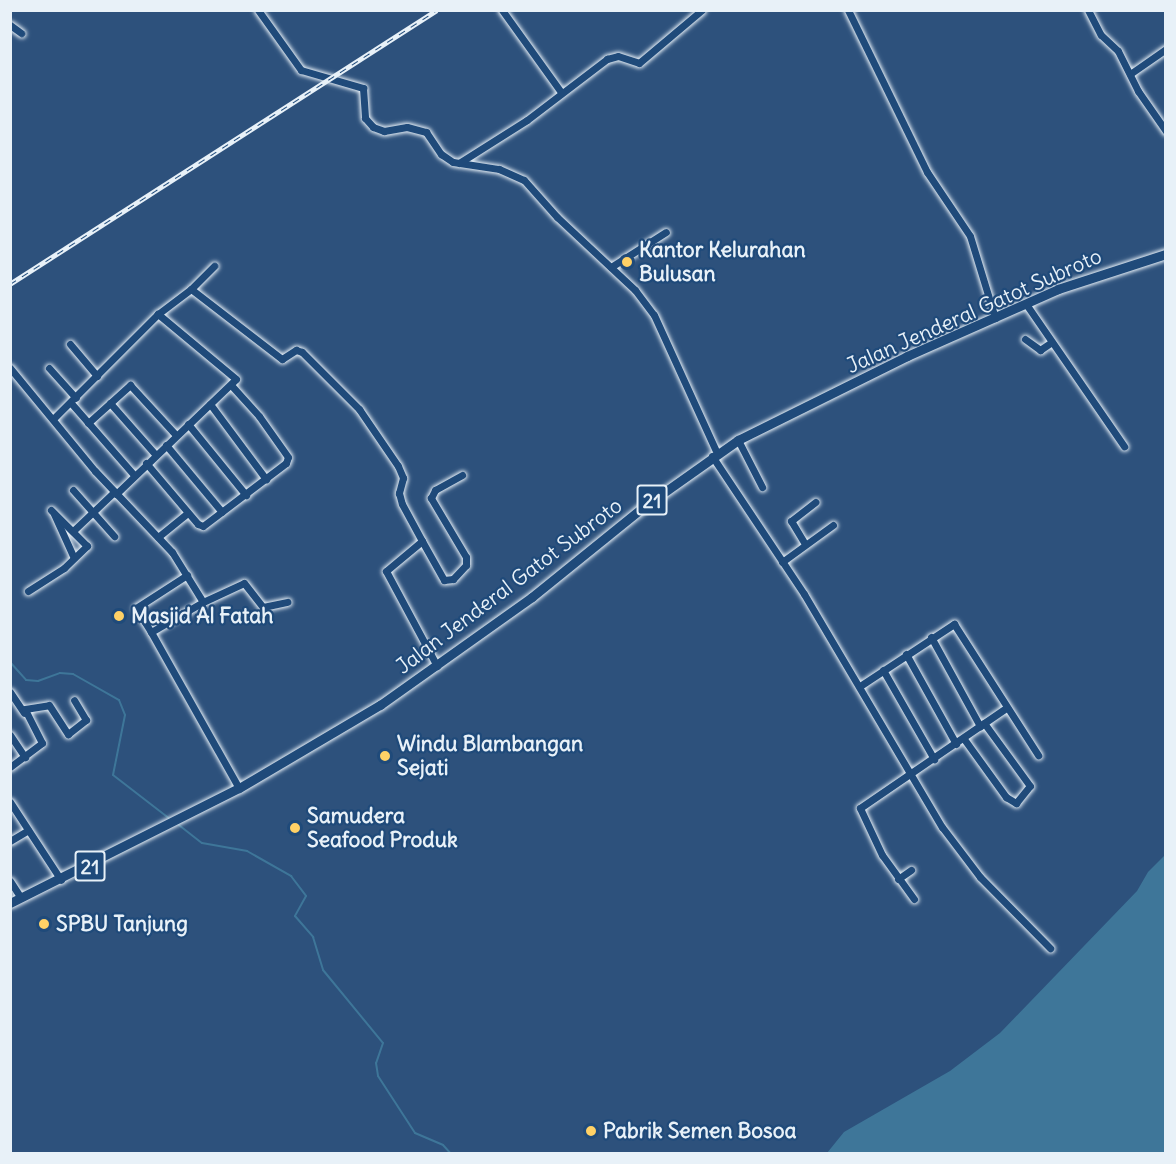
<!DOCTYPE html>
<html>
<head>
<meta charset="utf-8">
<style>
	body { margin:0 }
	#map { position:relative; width:1176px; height:1164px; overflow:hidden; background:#2d517c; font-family:Delius,sans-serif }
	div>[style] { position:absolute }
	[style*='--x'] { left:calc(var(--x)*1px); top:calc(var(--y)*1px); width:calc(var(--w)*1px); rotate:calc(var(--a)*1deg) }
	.water>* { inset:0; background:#3e7699 }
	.stream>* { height:2px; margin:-1px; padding:0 1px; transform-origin:1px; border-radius:1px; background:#3e7699 }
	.roads { filter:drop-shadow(0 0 2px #e8f1f8) drop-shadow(0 0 2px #e8f1f8) }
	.minor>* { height:7px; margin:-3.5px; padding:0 3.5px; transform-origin:3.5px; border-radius:3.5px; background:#1f4a7a }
	.highway>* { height:9px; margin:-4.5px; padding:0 4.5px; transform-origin:4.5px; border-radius:4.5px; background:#1f4a7a }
	.rail>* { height:4.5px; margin-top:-2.25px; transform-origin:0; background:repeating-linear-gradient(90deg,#1f4a7a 0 7px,#e8f1f8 0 14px); box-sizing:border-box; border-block:2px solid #e8f1f8 }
	.dots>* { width:16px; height:16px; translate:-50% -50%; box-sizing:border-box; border:3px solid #1f4a7a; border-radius:50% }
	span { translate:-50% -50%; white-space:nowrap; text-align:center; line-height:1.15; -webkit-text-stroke:4.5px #1f4a7a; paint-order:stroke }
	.shield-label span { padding:2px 4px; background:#1f4a7a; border:2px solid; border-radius:4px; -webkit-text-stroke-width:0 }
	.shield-label { font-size:20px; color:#e8f1f8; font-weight:700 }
	.poi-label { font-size:21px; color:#e8f1f8; font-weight:700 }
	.left { translate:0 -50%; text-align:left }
	.street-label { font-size:21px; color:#e8f1f8 }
	.frame { position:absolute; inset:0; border:12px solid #e8f1f8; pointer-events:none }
</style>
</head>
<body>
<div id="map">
	<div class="water">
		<i style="clip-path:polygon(1165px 855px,1165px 1153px,827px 1153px,844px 1132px,950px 1071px,1000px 1033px,1137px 891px,1148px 872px)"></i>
	</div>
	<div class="stream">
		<i style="--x:10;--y:662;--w:24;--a:48"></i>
		<i style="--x:26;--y:680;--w:12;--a:5"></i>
		<i style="--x:38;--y:681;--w:23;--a:-20"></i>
		<i style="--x:60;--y:673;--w:13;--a:4"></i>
		<i style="--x:73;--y:674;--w:53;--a:29.5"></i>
		<i style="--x:119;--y:700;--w:16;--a:68"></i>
		<i style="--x:125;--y:715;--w:61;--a:101.3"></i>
		<i style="--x:113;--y:775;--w:72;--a:37.7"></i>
		<i style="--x:175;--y:822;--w:34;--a:38"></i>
		<i style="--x:202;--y:843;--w:46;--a:10.1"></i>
		<i style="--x:247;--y:851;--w:51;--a:29.6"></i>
		<i style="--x:291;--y:876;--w:25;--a:53"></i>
		<i style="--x:306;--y:896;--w:23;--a:119"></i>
		<i style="--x:295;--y:916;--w:28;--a:49"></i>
		<i style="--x:313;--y:937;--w:34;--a:73"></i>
		<i style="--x:323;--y:970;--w:94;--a:50.6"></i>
		<i style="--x:383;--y:1043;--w:21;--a:109"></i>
		<i style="--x:376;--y:1063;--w:13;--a:81"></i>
		<i style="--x:378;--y:1076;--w:68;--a:57"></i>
		<i style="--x:415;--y:1133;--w:30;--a:23"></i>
		<i style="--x:443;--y:1145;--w:12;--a:48"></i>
	</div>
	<div class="roads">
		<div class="minor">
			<i style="--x:258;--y:10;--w:74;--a:54.4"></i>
			<i style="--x:301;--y:70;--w:65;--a:16.2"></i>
			<i style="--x:363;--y:88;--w:30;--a:86"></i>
			<i style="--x:365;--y:118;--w:12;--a:48"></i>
			<i style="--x:373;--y:127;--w:12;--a:20"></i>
			<i style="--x:384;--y:131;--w:23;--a:-10"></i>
			<i style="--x:407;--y:127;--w:20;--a:15"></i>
			<i style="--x:426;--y:132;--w:27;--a:56"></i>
			<i style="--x:441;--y:154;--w:14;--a:34"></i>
			<i style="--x:453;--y:162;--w:47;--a:8.7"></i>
			<i style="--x:499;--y:169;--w:27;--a:24"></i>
			<i style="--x:524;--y:180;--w:50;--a:48.3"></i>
			<i style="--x:557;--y:217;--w:107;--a:43.1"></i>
			<i style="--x:635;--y:290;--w:31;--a:53"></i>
			<i style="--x:654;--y:315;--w:152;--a:65.5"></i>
			<i style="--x:502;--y:10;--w:101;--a:54.3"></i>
			<i style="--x:848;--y:10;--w:180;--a:64"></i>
			<i style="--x:927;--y:172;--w:77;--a:56.1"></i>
			<i style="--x:970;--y:236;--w:86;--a:73"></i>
			<i style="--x:1088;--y:10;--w:28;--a:63"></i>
			<i style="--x:1101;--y:35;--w:23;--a:43"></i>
			<i style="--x:1118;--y:51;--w:45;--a:63.4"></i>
			<i style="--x:1138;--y:91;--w:49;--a:55"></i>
			<i style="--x:10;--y:25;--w:14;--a:36"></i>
			<i style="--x:1130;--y:74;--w:44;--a:-34.8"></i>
			<i style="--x:459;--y:163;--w:80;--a:-32.3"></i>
			<i style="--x:527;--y:120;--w:101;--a:-37.3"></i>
			<i style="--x:607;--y:59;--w:11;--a:-15"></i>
			<i style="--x:618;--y:56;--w:22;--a:18"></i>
			<i style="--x:639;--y:63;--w:82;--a:-40.1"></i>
			<i style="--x:611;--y:267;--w:65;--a:-32.5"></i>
			<i style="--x:191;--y:289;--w:33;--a:-45"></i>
			<i style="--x:1026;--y:304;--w:173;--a:55.4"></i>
			<i style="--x:1025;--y:339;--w:19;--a:36"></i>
			<i style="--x:1040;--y:350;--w:14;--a:-34"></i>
			<i style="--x:70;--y:344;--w:42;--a:49.8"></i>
			<i style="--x:10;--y:368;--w:134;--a:50.5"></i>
			<i style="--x:95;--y:471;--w:112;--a:46.5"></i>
			<i style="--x:172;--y:552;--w:59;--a:58.2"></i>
			<i style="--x:203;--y:602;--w:60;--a:150"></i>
			<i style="--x:151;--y:632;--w:179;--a:60.6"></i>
			<i style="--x:49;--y:368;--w:40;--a:48"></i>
			<i style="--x:71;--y:403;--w:96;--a:48.8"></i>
			<i style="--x:110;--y:403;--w:68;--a:48.6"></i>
			<i style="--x:210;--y:404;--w:94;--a:53.3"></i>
			<i style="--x:53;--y:419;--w:148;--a:-45"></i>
			<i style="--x:158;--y:314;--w:41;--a:-37.1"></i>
			<i style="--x:191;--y:289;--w:115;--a:37.6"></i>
			<i style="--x:282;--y:359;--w:17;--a:-33"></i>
			<i style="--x:296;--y:350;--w:6;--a:18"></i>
			<i style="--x:302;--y:352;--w:81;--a:45"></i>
			<i style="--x:359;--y:409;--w:69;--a:55.6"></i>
			<i style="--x:398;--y:466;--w:13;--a:67"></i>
			<i style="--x:403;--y:478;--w:16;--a:105"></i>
			<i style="--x:399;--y:493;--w:11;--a:75"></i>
			<i style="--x:402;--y:504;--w:42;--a:61.6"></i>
			<i style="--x:422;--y:541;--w:47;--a:140.2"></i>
			<i style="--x:386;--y:571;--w:108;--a:61.8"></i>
			<i style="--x:88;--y:423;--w:57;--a:-42.1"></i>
			<i style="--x:130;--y:385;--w:68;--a:47.4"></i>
			<i style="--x:188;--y:424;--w:92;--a:50.8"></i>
			<i style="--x:738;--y:440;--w:53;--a:62.9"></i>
			<i style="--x:166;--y:445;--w:87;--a:50.1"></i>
			<i style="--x:712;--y:456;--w:166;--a:56.3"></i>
			<i style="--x:804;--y:594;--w:271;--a:59.4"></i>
			<i style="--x:942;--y:827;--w:63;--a:52.8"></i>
			<i style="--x:980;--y:877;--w:100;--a:45.4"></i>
			<i style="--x:146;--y:463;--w:80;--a:49.6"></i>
			<i style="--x:198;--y:524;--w:5;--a:22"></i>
			<i style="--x:203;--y:526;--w:104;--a:-37.2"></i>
			<i style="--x:286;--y:463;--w:6;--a:-72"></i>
			<i style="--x:288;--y:457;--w:50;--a:-125.3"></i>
			<i style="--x:259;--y:416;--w:42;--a:-132.1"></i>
			<i style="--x:73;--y:490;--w:62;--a:48.3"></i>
			<i style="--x:116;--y:494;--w:166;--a:-43.8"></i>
			<i style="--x:236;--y:379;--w:102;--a:-140.2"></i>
			<i style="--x:54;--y:514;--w:48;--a:65.6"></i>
			<i style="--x:73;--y:531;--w:57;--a:-43.6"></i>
			<i style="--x:158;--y:537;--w:38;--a:-39"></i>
			<i style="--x:422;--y:541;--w:45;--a:60.6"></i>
			<i style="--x:444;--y:580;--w:9;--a:-6"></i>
			<i style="--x:453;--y:579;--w:19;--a:-47"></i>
			<i style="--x:466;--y:565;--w:8;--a:-90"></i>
			<i style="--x:466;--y:557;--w:69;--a:-120.7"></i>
			<i style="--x:431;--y:498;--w:9;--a:-63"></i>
			<i style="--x:435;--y:490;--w:31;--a:-29"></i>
			<i style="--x:805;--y:544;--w:27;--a:-121"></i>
			<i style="--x:791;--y:521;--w:31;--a:-38"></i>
			<i style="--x:782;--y:562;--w:63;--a:-36"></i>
			<i style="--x:28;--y:591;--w:43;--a:-32.6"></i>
			<i style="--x:64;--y:568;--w:32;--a:-44"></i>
			<i style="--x:87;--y:546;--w:51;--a:-135"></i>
			<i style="--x:203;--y:602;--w:45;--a:-24.9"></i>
			<i style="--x:244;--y:583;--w:31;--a:52"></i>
			<i style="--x:263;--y:607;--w:25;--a:-12"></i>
			<i style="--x:151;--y:632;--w:28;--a:-122"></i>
			<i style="--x:136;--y:608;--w:61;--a:-32.9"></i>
			<i style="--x:931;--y:637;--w:102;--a:61.2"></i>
			<i style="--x:906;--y:654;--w:103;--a:60.9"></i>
			<i style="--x:883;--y:670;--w:103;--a:60.2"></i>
			<i style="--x:860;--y:686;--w:113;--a:-33.4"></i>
			<i style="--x:954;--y:624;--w:156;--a:57.3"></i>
			<i style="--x:10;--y:692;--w:25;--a:56"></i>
			<i style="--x:10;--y:735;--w:27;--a:56"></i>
			<i style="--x:964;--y:739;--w:72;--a:54.1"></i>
			<i style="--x:1006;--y:797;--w:12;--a:31"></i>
			<i style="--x:1016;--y:803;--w:22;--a:-51"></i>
			<i style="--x:1030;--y:786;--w:78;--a:-126.1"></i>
			<i style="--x:10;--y:767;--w:40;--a:-37"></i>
			<i style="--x:42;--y:743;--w:38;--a:-117"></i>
			<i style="--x:25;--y:709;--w:24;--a:-9"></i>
			<i style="--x:49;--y:705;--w:35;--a:57"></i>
			<i style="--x:68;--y:734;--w:23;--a:-38"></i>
			<i style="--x:86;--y:720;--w:23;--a:-121"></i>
			<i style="--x:10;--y:802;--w:93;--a:56.8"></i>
			<i style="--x:10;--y:841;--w:21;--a:-31"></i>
			<i style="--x:898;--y:879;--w:16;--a:-35"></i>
			<i style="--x:10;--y:881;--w:20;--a:57"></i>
			<i style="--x:914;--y:899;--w:54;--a:-126"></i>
			<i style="--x:882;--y:855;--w:52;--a:-115.1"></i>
			<i style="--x:860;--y:808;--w:177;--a:-34.4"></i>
		</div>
		<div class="highway">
			<i style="--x:10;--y:903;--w:256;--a:-26.7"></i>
			<i style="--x:239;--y:788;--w:164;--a:-30.5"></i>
			<i style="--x:380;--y:705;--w:186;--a:-35.4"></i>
			<i style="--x:532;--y:597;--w:141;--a:-39"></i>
			<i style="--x:642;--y:508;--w:118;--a:-35.3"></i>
			<i style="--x:738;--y:440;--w:189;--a:-26.4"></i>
			<i style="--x:907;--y:356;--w:165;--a:-23.9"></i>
			<i style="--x:1058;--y:289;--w:114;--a:-18"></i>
		</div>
	</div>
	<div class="rail">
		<i style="--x:10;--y:284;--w:507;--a:-32.69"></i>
	</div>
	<div class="dots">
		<i style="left:627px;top:262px;background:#ffd166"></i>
		<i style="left:119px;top:616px;background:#ffd166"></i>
		<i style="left:385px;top:756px;background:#ffd166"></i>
		<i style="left:295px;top:828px;background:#ffd166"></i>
		<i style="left:44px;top:924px;background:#ffd166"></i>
		<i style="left:591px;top:1131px;background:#ffd166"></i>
	</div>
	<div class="shield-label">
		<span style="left:652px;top:500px">21</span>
		<span style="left:90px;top:866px">21</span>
	</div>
	<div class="poi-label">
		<span class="left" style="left:639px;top:262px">Kantor Kelurahan<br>Bulusan</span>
		<span class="left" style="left:131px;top:616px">Masjid Al Fatah</span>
		<span class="left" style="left:397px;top:756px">Windu Blambangan<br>Sejati</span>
		<span class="left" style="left:307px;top:828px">Samudera<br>Seafood Produk</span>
		<span class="left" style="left:56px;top:924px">SPBU Tanjung</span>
		<span class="left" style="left:603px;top:1131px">Pabrik Semen Bosoa</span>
	</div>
	<div class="street-label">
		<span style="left:974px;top:311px;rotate:-24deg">Jalan Jenderal Gatot Subroto</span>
		<span style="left:509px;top:586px;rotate:-37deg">Jalan Jenderal Gatot Subroto</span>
	</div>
	<div class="frame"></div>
</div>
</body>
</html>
